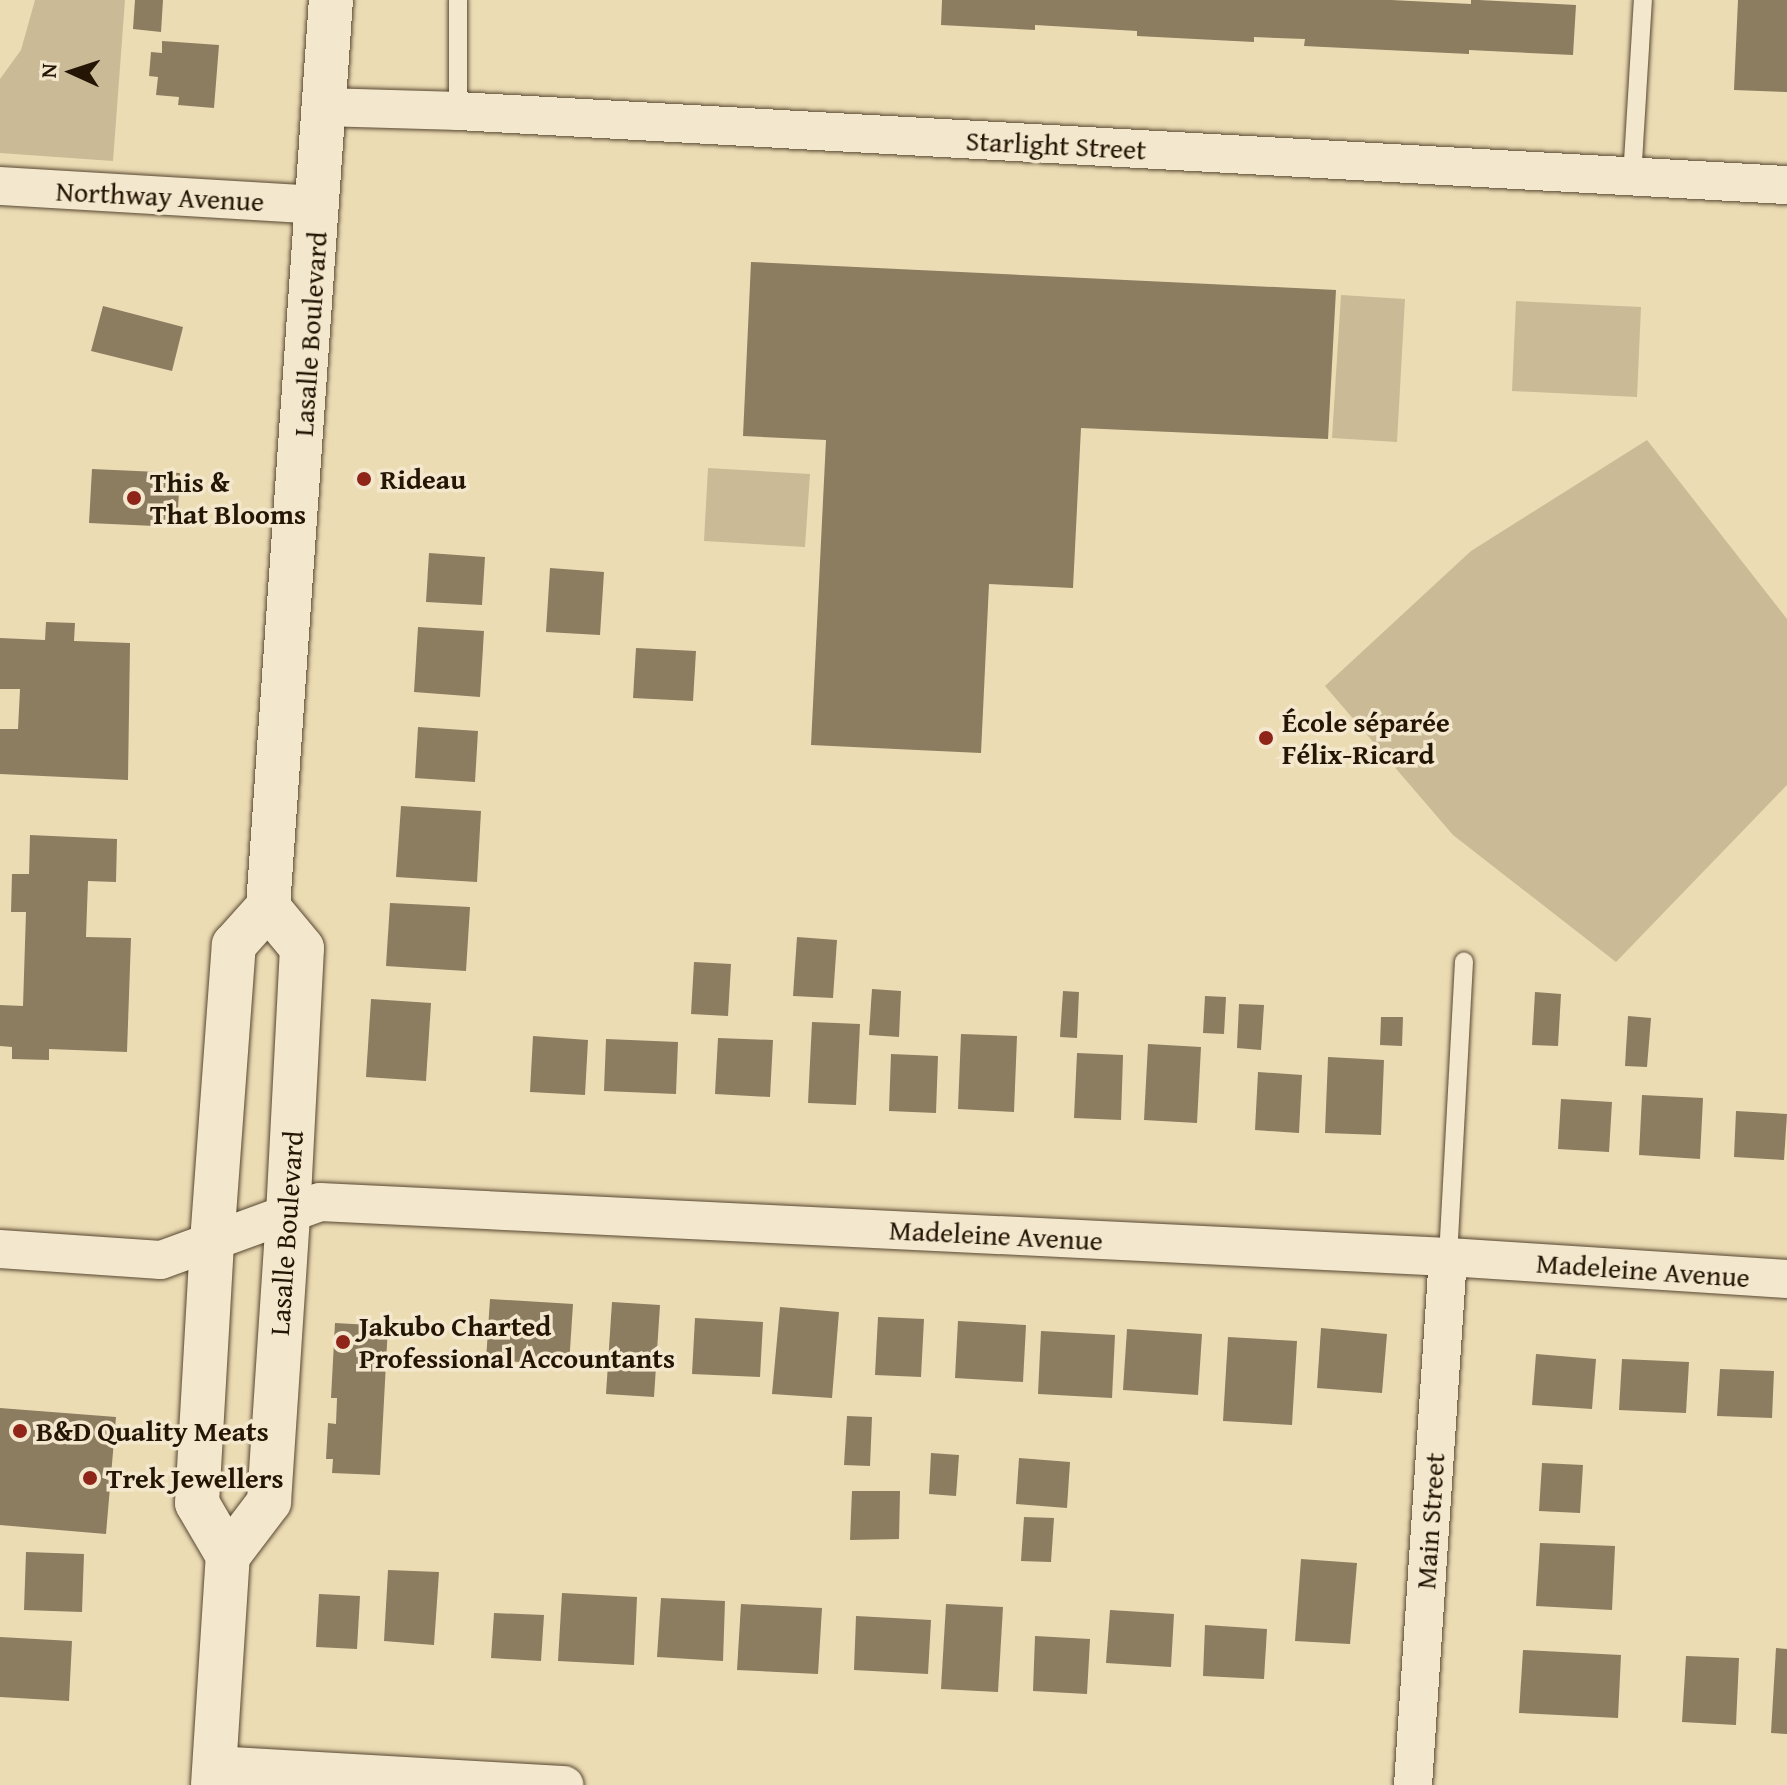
<!DOCTYPE html>
<html>
<head>
<meta charset="utf-8">
<style>
	body { margin:0 }
	#map { position:relative; width:1787px; height:1785px; overflow:hidden; background:#ecdcb4; font-family:"Gentium Book Plus",serif }
	div>[style] { position:absolute }
	[style*='--x'] { left:calc(var(--x)*1px); top:calc(var(--y)*1px); width:calc(var(--w)*1px); rotate:calc(var(--a)*1deg) }
	.green>* { inset:0; background:#caba96 }
	.building>* { inset:0; background:#8c7c60 }
	.roads { filter:drop-shadow(0 0 2px #574731) drop-shadow(0 0 2px #574731) }
	.lane>* { height:18px; margin:-9px; padding:0 9px; transform-origin:9px; border-radius:9px; background:#f3e8ce }
	.street>* { height:38px; margin:-19px; padding:0 19px; transform-origin:19px; border-radius:19px; background:#f3e8ce }
	.secondary>* { height:44px; margin:-22px; padding:0 22px; transform-origin:22px; border-radius:22px; background:#f3e8ce }
	.dots>* { width:22px; height:22px; translate:-50% -50%; box-sizing:border-box; border:4px solid #f3e8ce; border-radius:50% }
	span { translate:-50% -50%; white-space:nowrap; text-align:center; line-height:1.15; -webkit-text-stroke:7px #f3e8ce; paint-order:stroke }
	.street-label { font-size:28px; color:#251505 }
	.poi-label { font-size:28px; color:#251505; font-weight:700 }
	.left { translate:0 -50%; text-align:left }
	.north { position:absolute; left:32px; top:32px; width:80px; height:80px; -webkit-text-stroke:6px #f3e8ce; paint-order:stroke; rotate:273deg; font-size:22px; font-weight:700; line-height:32px; text-align:center; color:#251505 }
	.north::after { content:''; display:block; margin:auto; width:28px; height:36px; background:#251505; clip-path:polygon(50% 0,100% 100%,50% 72%,0 100%) }
</style>
</head>
<body>
<div id="map">
	<div class="green">
		<i style="clip-path:polygon(35px 0,125px 0,113px 161px,0 153px,0 79px,21px 50px)"></i>
		<i style="clip-path:polygon(1341px 295px,1405px 299px,1397px 442px,1332px 438px)"></i>
		<i style="clip-path:polygon(1516px 301px,1641px 307px,1637px 397px,1512px 391px)"></i>
		<i style="clip-path:polygon(1647px 440px,1787px 619px,1787px 785px,1616px 962px,1453px 835px,1325px 686px,1471px 551px)"></i>
		<i style="clip-path:polygon(708px 468px,810px 474px,805px 547px,704px 541px)"></i>
	</div>
	<div class="building">
		<i style="clip-path:polygon(135px 0,163px 0,161px 32px,133px 29px)"></i>
		<i style="clip-path:polygon(942px 0,1391px 0,1471px 4px,1471px 0,1479px 0,1576px 5px,1573px 55px,1469px 50px,1469px 54px,1304px 46px,1305px 39px,1254px 37px,1254px 42px,1137px 36px,1137px 31px,1035px 25px,1035px 30px,941px 25px)"></i>
		<i style="clip-path:polygon(1738px 0,1787px 0,1787px 92px,1734px 90px)"></i>
		<i style="clip-path:polygon(162px 41px,219px 45px,214px 108px,178px 105px,179px 97px,156px 95px,158px 77px,149px 76px,151px 52px,162px 53px)"></i>
		<i style="clip-path:polygon(751px 262px,1336px 290px,1328px 439px,1081px 428px,1073px 588px,989px 584px,981px 753px,811px 745px,826px 440px,743px 436px)"></i>
		<i style="clip-path:polygon(103px 306px,183px 327px,172px 371px,91px 351px)"></i>
		<i style="clip-path:polygon(92px 469px,180px 473px,177px 527px,89px 523px)"></i>
		<i style="clip-path:polygon(429px 553px,485px 557px,482px 605px,426px 602px)"></i>
		<i style="clip-path:polygon(550px 568px,604px 572px,600px 635px,546px 632px)"></i>
		<i style="clip-path:polygon(46px 622px,75px 623px,74px 641px,130px 643px,128px 780px,0 774px,0 729px,18px 729px,20px 689px,0 689px,0 638px,45px 640px)"></i>
		<i style="clip-path:polygon(418px 627px,484px 631px,480px 697px,414px 692px)"></i>
		<i style="clip-path:polygon(636px 648px,696px 651px,693px 701px,633px 698px)"></i>
		<i style="clip-path:polygon(418px 727px,478px 731px,475px 782px,415px 778px)"></i>
		<i style="clip-path:polygon(401px 806px,481px 811px,477px 882px,396px 877px)"></i>
		<i style="clip-path:polygon(30px 835px,117px 839px,116px 882px,88px 881px,86px 937px,131px 938px,127px 1052px,49px 1049px,49px 1060px,12px 1059px,12px 1047px,0 1046px,0 1005px,23px 1006px,26px 912px,11px 912px,12px 874px,29px 874px)"></i>
		<i style="clip-path:polygon(390px 903px,470px 907px,466px 971px,386px 966px)"></i>
		<i style="clip-path:polygon(797px 937px,837px 940px,833px 998px,793px 996px)"></i>
		<i style="clip-path:polygon(694px 962px,731px 964px,728px 1016px,691px 1014px)"></i>
		<i style="clip-path:polygon(872px 989px,901px 991px,899px 1037px,869px 1035px)"></i>
		<i style="clip-path:polygon(1063px 991px,1079px 992px,1077px 1038px,1060px 1037px)"></i>
		<i style="clip-path:polygon(1535px 992px,1561px 994px,1558px 1046px,1532px 1045px)"></i>
		<i style="clip-path:polygon(1205px 996px,1226px 997px,1224px 1034px,1203px 1033px)"></i>
		<i style="clip-path:polygon(371px 999px,431px 1003px,426px 1081px,366px 1077px)"></i>
		<i style="clip-path:polygon(1239px 1004px,1264px 1005px,1261px 1050px,1237px 1048px)"></i>
		<i style="clip-path:polygon(1628px 1016px,1651px 1018px,1647px 1067px,1625px 1066px)"></i>
		<i style="clip-path:polygon(1381px 1017px,1403px 1017px,1402px 1046px,1380px 1045px)"></i>
		<i style="clip-path:polygon(812px 1022px,860px 1024px,856px 1105px,808px 1103px)"></i>
		<i style="clip-path:polygon(961px 1034px,1017px 1036px,1014px 1112px,958px 1109px)"></i>
		<i style="clip-path:polygon(533px 1036px,588px 1040px,585px 1095px,530px 1092px)"></i>
		<i style="clip-path:polygon(718px 1038px,773px 1040px,770px 1097px,715px 1094px)"></i>
		<i style="clip-path:polygon(606px 1039px,678px 1042px,676px 1094px,604px 1091px)"></i>
		<i style="clip-path:polygon(1148px 1044px,1201px 1047px,1197px 1123px,1144px 1120px)"></i>
		<i style="clip-path:polygon(1077px 1053px,1123px 1055px,1121px 1120px,1074px 1118px)"></i>
		<i style="clip-path:polygon(891px 1054px,938px 1056px,936px 1113px,889px 1111px)"></i>
		<i style="clip-path:polygon(1328px 1057px,1384px 1060px,1381px 1135px,1325px 1133px)"></i>
		<i style="clip-path:polygon(1258px 1072px,1302px 1075px,1299px 1133px,1255px 1130px)"></i>
		<i style="clip-path:polygon(1642px 1095px,1703px 1098px,1700px 1159px,1639px 1155px)"></i>
		<i style="clip-path:polygon(1561px 1099px,1612px 1102px,1609px 1152px,1558px 1149px)"></i>
		<i style="clip-path:polygon(1736px 1111px,1787px 1114px,1784px 1160px,1734px 1157px)"></i>
		<i style="clip-path:polygon(490px 1299px,573px 1304px,569px 1365px,486px 1360px)"></i>
		<i style="clip-path:polygon(612px 1302px,660px 1305px,654px 1397px,606px 1394px)"></i>
		<i style="clip-path:polygon(780px 1307px,839px 1312px,832px 1398px,772px 1394px)"></i>
		<i style="clip-path:polygon(878px 1317px,924px 1319px,921px 1377px,875px 1375px)"></i>
		<i style="clip-path:polygon(695px 1318px,763px 1322px,760px 1377px,692px 1374px)"></i>
		<i style="clip-path:polygon(958px 1321px,1026px 1325px,1023px 1382px,955px 1378px)"></i>
		<i style="clip-path:polygon(335px 1323px,388px 1326px,380px 1475px,332px 1473px,333px 1459px,326px 1459px,328px 1423px,336px 1424px,337px 1398px,331px 1398px)"></i>
		<i style="clip-path:polygon(1321px 1328px,1387px 1334px,1382px 1393px,1317px 1388px)"></i>
		<i style="clip-path:polygon(1127px 1329px,1202px 1334px,1198px 1395px,1123px 1390px)"></i>
		<i style="clip-path:polygon(1041px 1331px,1115px 1335px,1112px 1398px,1038px 1394px)"></i>
		<i style="clip-path:polygon(1228px 1337px,1297px 1341px,1292px 1425px,1223px 1421px)"></i>
		<i style="clip-path:polygon(1536px 1354px,1596px 1359px,1592px 1409px,1532px 1405px)"></i>
		<i style="clip-path:polygon(1622px 1359px,1689px 1362px,1686px 1413px,1619px 1410px)"></i>
		<i style="clip-path:polygon(1720px 1369px,1774px 1371px,1772px 1418px,1717px 1416px)"></i>
		<i style="clip-path:polygon(0 1408px,116px 1417px,106px 1534px,0 1525px)"></i>
		<i style="clip-path:polygon(847px 1416px,872px 1417px,870px 1466px,844px 1465px)"></i>
		<i style="clip-path:polygon(931px 1453px,959px 1455px,956px 1496px,929px 1494px)"></i>
		<i style="clip-path:polygon(1019px 1458px,1070px 1462px,1067px 1508px,1016px 1504px)"></i>
		<i style="clip-path:polygon(1542px 1463px,1583px 1465px,1580px 1513px,1539px 1511px)"></i>
		<i style="clip-path:polygon(852px 1491px,900px 1491px,899px 1539px,850px 1540px)"></i>
		<i style="clip-path:polygon(1024px 1517px,1054px 1518px,1051px 1562px,1021px 1561px)"></i>
		<i style="clip-path:polygon(1540px 1543px,1615px 1546px,1612px 1610px,1536px 1606px)"></i>
		<i style="clip-path:polygon(26px 1552px,84px 1554px,82px 1612px,24px 1610px)"></i>
		<i style="clip-path:polygon(1301px 1559px,1357px 1563px,1350px 1644px,1295px 1641px)"></i>
		<i style="clip-path:polygon(388px 1570px,439px 1572px,434px 1645px,384px 1641px)"></i>
		<i style="clip-path:polygon(562px 1593px,637px 1597px,634px 1665px,558px 1661px)"></i>
		<i style="clip-path:polygon(319px 1594px,360px 1596px,357px 1649px,316px 1647px)"></i>
		<i style="clip-path:polygon(661px 1598px,725px 1601px,723px 1661px,657px 1657px)"></i>
		<i style="clip-path:polygon(741px 1604px,822px 1608px,818px 1674px,737px 1670px)"></i>
		<i style="clip-path:polygon(946px 1604px,1003px 1607px,998px 1692px,941px 1689px)"></i>
		<i style="clip-path:polygon(1110px 1610px,1174px 1614px,1171px 1667px,1106px 1663px)"></i>
		<i style="clip-path:polygon(494px 1613px,544px 1615px,541px 1661px,491px 1658px)"></i>
		<i style="clip-path:polygon(856px 1616px,931px 1620px,928px 1674px,854px 1670px)"></i>
		<i style="clip-path:polygon(1205px 1625px,1267px 1629px,1264px 1679px,1203px 1676px)"></i>
		<i style="clip-path:polygon(1035px 1636px,1090px 1639px,1087px 1694px,1033px 1691px)"></i>
		<i style="clip-path:polygon(0 1637px,72px 1641px,69px 1701px,0 1697px)"></i>
		<i style="clip-path:polygon(1776px 1648px,1787px 1649px,1787px 1734px,1771px 1733px)"></i>
		<i style="clip-path:polygon(1523px 1650px,1621px 1655px,1618px 1718px,1519px 1713px)"></i>
		<i style="clip-path:polygon(1686px 1656px,1739px 1658px,1736px 1725px,1682px 1722px)"></i>
	</div>
	<div class="roads">
		<div class="lane">
			<i style="--x:458;--y:111;--w:111;--a:-90"></i>
			<i style="--x:1632;--y:178;--w:178;--a:-86.5"></i>
			<i style="--x:1448;--y:1257;--w:296;--a:-86.9"></i>
		</div>
		<div class="street">
			<i style="--x:324;--y:107;--w:134;--a:1.7"></i>
			<i style="--x:458;--y:111;--w:1331;--a:3.19"></i>
			<i style="--x:0;--y:186;--w:320;--a:3.4"></i>
			<i style="--x:0;--y:1249;--w:161;--a:3.9"></i>
			<i style="--x:161;--y:1260;--w:169;--a:-20"></i>
			<i style="--x:320;--y:1202;--w:1129;--a:2.79"></i>
			<i style="--x:1448;--y:1257;--w:340;--a:3.7"></i>
			<i style="--x:215;--y:1765;--w:350;--a:3.3"></i>
			<i style="--x:1413;--y:1785;--w:529;--a:-86.21"></i>
		</div>
		<div class="secondary">
			<i style="--x:228;--y:1556;--w:61;--a:-120.3"></i>
			<i style="--x:197;--y:1503;--w:261;--a:-86.7"></i>
			<i style="--x:212;--y:1242;--w:298;--a:-85.8"></i>
			<i style="--x:234;--y:945;--w:51;--a:-48.2"></i>
			<i style="--x:268;--y:907;--w:909;--a:-86.03"></i>
			<i style="--x:213;--y:1785;--w:229;--a:-86.3"></i>
			<i style="--x:228;--y:1556;--w:68;--a:-52.8"></i>
			<i style="--x:269;--y:1502;--w:288;--a:-86.2"></i>
			<i style="--x:288;--y:1215;--w:267;--a:-87"></i>
			<i style="--x:302;--y:948;--w:53;--a:-129.7"></i>
		</div>
	</div>
	<div class="dots">
		<i style="left:364px;top:479px;background:#8f2418"></i>
		<i style="left:134px;top:498px;background:#8f2418"></i>
		<i style="left:1266px;top:738px;background:#8f2418"></i>
		<i style="left:343px;top:1342px;background:#8f2418"></i>
		<i style="left:20px;top:1431px;background:#8f2418"></i>
		<i style="left:90px;top:1478px;background:#8f2418"></i>
	</div>
	<div class="street-label">
		<span style="left:1056px;top:145px;rotate:3deg">Starlight Street</span>
		<span style="left:160px;top:196px;rotate:3deg">Northway Avenue</span>
		<span style="left:310px;top:334px;rotate:-86deg">Lasalle Boulevard</span>
		<span style="left:286px;top:1233px;rotate:-86deg">Lasalle Boulevard</span>
		<span style="left:996px;top:1235px;rotate:3deg">Madeleine Avenue</span>
		<span style="left:1643px;top:1270px;rotate:4deg">Madeleine Avenue</span>
		<span style="left:1430px;top:1521px;rotate:-86deg">Main Street</span>
	</div>
	<div class="poi-label">
		<span class="left" style="left:380px;top:479px">Rideau</span>
		<span class="left" style="left:150px;top:498px">This &amp;<br>That Blooms</span>
		<span class="left" style="left:1282px;top:738px">École séparée<br>Félix-Ricard</span>
		<span class="left" style="left:359px;top:1342px">Jakubo Charted<br>Professional Accountants</span>
		<span class="left" style="left:36px;top:1431px">B&amp;D Quality Meats</span>
		<span class="left" style="left:106px;top:1478px">Trek Jewellers</span>
	</div>
	<div class="north">N</div>
</div>
</body>
</html>
